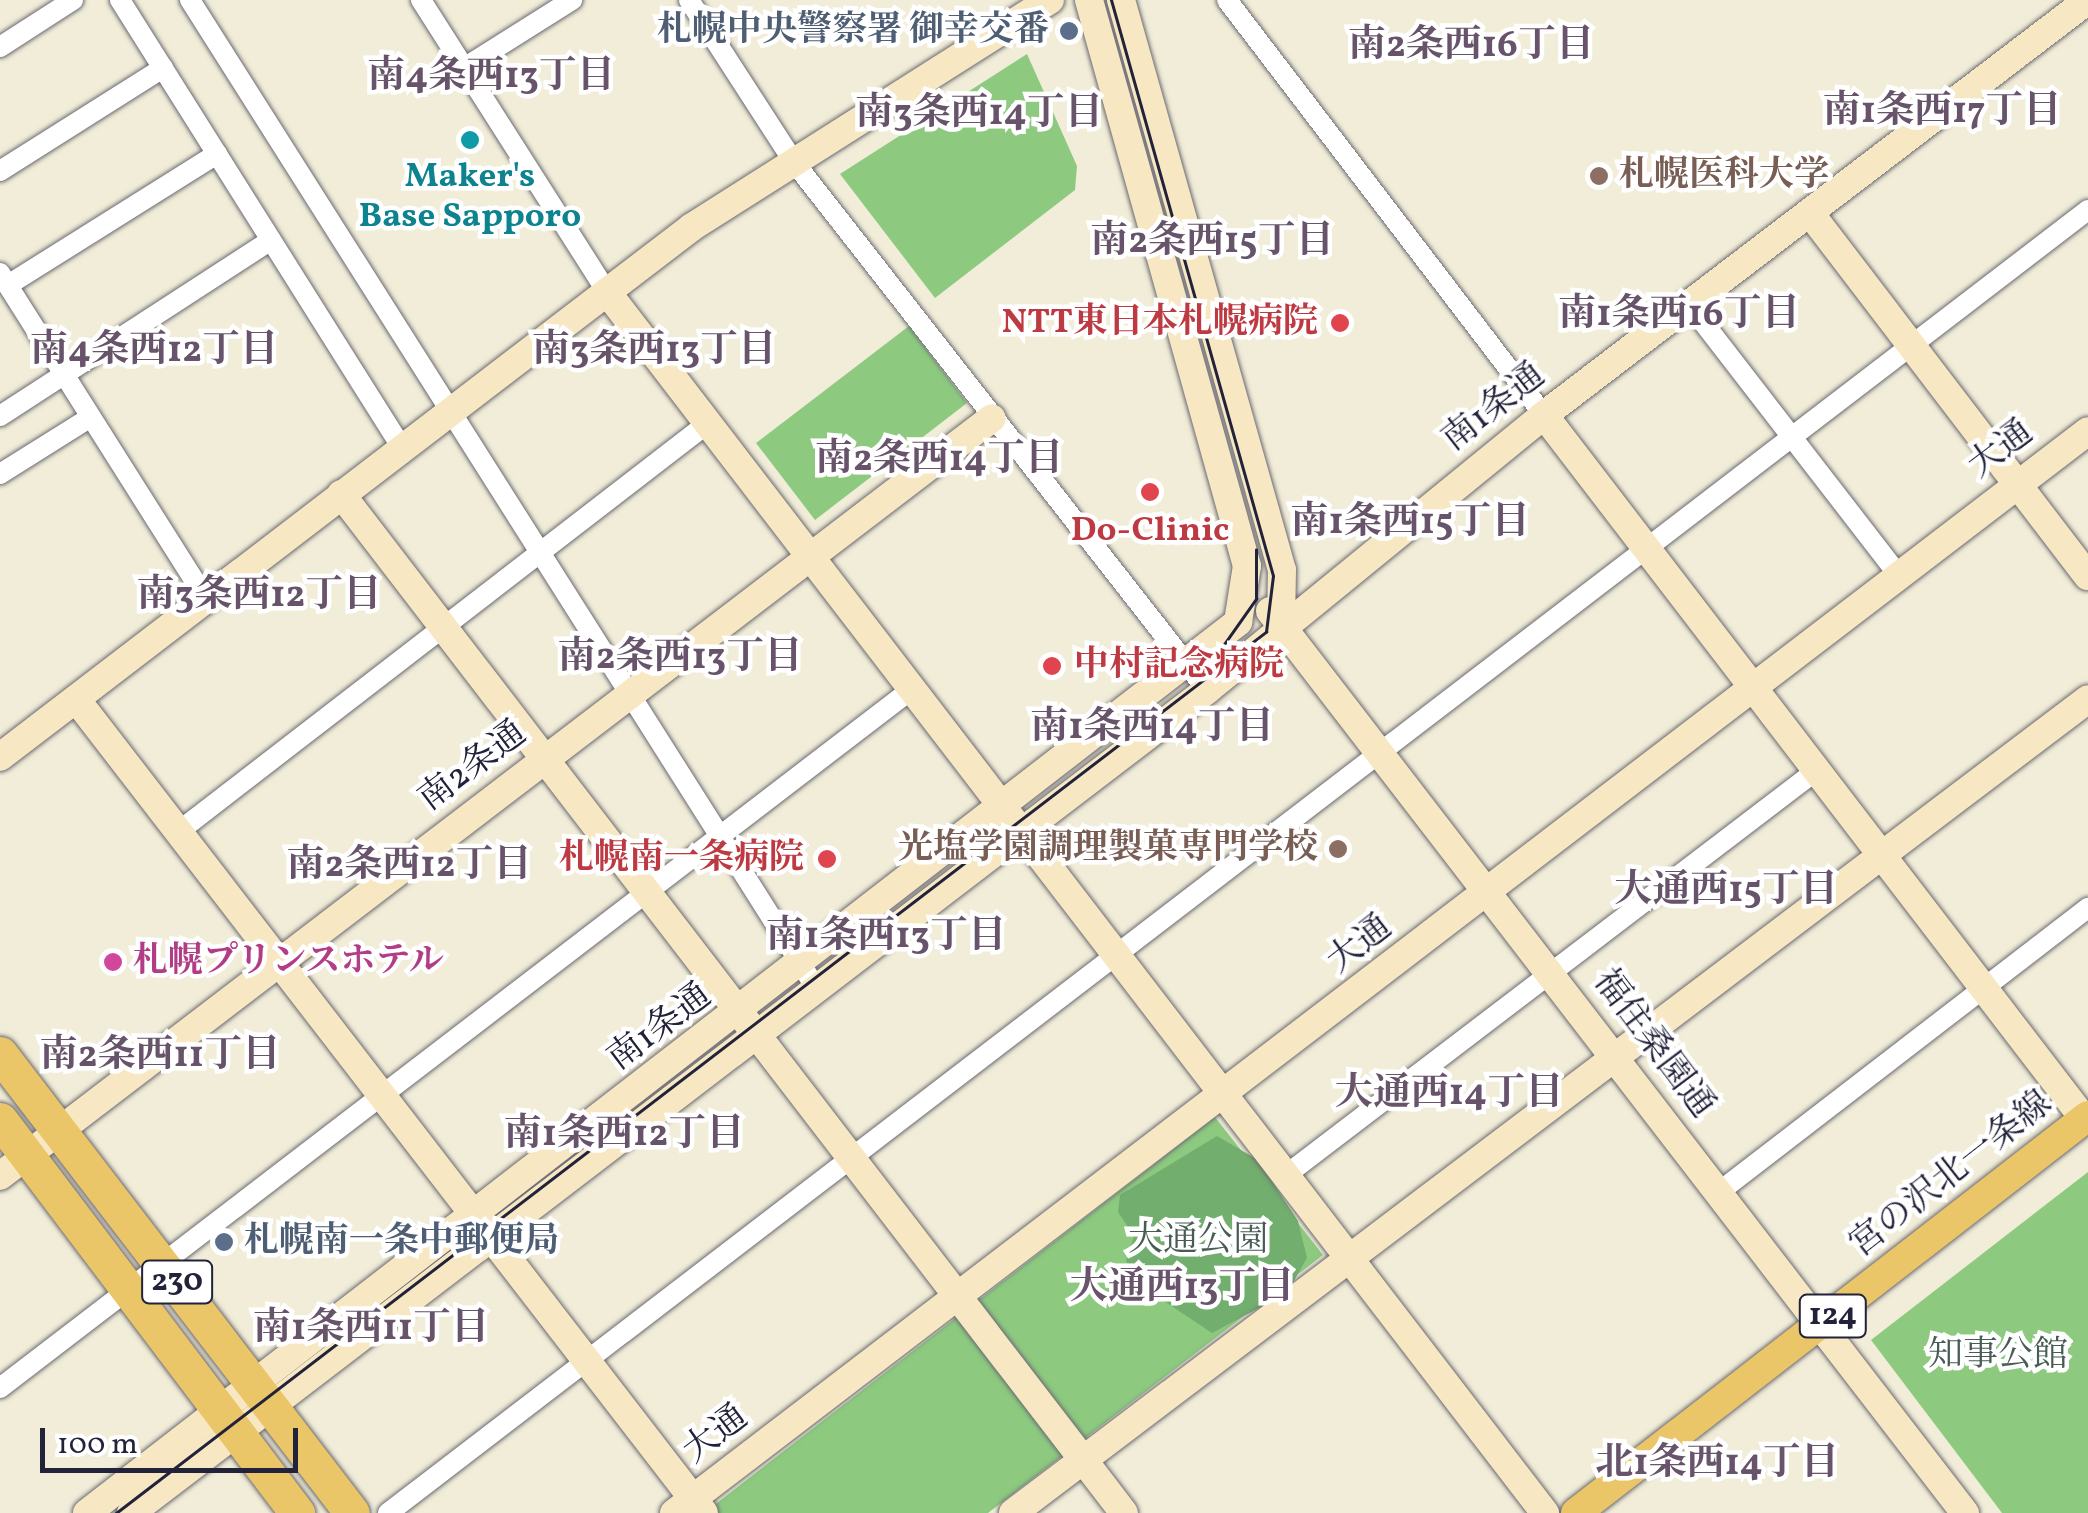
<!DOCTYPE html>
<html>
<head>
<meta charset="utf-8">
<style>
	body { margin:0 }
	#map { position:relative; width:2088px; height:1513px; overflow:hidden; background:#f1edd8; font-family:Vollkorn,"Noto Serif JP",serif }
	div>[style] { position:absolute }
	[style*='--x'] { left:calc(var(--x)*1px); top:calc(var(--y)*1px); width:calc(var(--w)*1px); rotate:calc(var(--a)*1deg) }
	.green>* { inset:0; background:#8dca80 }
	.forest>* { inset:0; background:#72ae6e }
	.roads { filter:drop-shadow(0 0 2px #6a6972) drop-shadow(0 0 2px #6a6972) }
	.street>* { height:20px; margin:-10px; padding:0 10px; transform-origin:10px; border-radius:10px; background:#fff }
	.secondary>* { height:28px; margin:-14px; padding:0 14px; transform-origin:14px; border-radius:14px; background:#f7e8c3 }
	.primary>* { height:30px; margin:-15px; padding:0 15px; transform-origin:15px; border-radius:15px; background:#ebc669 }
	.highway>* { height:35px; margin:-17.5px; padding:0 17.5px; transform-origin:17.5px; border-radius:17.5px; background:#ebc669 }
	.tram>* { height:2.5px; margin:-1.25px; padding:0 1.25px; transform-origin:1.25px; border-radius:1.25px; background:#22223b }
	.dots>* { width:28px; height:28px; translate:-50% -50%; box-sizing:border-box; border:5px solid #fff; border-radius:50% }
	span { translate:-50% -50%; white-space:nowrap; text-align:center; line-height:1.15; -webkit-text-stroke:9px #fff; paint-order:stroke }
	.shield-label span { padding:2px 8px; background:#fff; border:2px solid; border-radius:8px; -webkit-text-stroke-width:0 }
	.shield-label { font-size:32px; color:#22223b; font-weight:700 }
	.service-label { font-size:35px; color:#4e5e75; font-weight:700 }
	.right { translate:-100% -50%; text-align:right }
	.left { translate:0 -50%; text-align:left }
	.education-label { font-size:35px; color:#785e54; font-weight:700 }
	.culture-label { font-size:35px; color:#0d838f; font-weight:700 }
	.health-label { font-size:35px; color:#be3a42; font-weight:700 }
	.street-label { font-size:35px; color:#22223b }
	.hotel-label { font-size:35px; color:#b23c85; font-weight:700 }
	.park-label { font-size:35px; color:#475d53 }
	.neighbourhood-label { font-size:38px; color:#67536a; font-weight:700 }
	.scale { position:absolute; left:40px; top:1428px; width:258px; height:45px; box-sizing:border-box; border:5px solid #22223b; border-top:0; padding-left:12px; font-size:30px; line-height:35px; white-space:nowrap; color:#22223b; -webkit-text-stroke:8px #fff; paint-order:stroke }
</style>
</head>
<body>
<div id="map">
	<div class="green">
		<i style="clip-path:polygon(1027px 54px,1077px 166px,1075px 190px,935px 298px,840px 174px)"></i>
		<i style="clip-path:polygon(909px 326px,967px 403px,815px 520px,756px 443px)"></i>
		<i style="clip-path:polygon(1215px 1117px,1323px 1255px,988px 1513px,704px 1513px)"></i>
		<i style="clip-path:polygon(2088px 1172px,2088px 1513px,2002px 1513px,1871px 1340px)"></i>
	</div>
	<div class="forest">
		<i style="clip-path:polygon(1217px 1136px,1258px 1160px,1298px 1221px,1307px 1258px,1287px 1293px,1212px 1333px,1143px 1287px,1126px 1261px,1134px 1236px,1118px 1212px,1120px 1195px)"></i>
	</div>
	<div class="roads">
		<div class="street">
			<i style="--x:120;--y:0;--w:529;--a:57.81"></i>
			<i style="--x:190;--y:0;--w:1170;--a:57.64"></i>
			<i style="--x:421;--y:0;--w:346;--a:57.5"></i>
			<i style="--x:689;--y:0;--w:193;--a:57.1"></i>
			<i style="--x:794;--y:162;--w:670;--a:51.97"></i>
			<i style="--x:1227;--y:0;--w:522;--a:52.63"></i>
			<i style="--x:0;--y:47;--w:87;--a:-32.8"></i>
			<i style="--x:464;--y:68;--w:128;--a:-32.2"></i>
			<i style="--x:0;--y:171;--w:193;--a:-32.3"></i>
			<i style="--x:0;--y:273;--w:383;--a:57.7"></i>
			<i style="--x:8;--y:285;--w:247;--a:-32.1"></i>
			<i style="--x:1689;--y:304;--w:344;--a:52.3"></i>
			<i style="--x:0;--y:416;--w:323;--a:-33"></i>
			<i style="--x:0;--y:474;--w:107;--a:-32.1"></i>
			<i style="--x:178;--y:832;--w:669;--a:-37.66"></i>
			<i style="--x:1286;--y:1175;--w:668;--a:-37.33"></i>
			<i style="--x:1719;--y:1192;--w:466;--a:-37.6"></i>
			<i style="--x:0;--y:1388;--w:1149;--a:-37.47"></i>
			<i style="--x:388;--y:1513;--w:2142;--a:-37.47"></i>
		</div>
		<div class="secondary">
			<i style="--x:1121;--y:0;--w:592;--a:74.23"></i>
			<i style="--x:1282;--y:570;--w:52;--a:91.1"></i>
			<i style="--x:1810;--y:213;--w:457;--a:52.6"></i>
			<i style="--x:607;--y:292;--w:1540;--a:52.47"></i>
			<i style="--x:1544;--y:415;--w:887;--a:52.51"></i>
			<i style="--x:341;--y:494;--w:1285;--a:52.46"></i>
			<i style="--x:1270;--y:611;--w:1139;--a:52.39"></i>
			<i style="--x:76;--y:699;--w:1028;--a:52.35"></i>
			<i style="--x:0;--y:757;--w:872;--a:-37.45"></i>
			<i style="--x:692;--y:227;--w:424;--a:-32.4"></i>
			<i style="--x:0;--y:1176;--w:1248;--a:-37.38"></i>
			<i style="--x:87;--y:1513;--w:1456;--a:-37.74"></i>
			<i style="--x:1238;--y:622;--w:57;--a:-80.9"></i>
			<i style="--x:1247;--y:566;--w:588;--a:-105.6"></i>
			<i style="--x:131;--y:1513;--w:1355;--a:-37.41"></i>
			<i style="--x:1207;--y:690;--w:435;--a:-39.2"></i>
			<i style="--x:1544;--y:415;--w:684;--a:-37.34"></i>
			<i style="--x:674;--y:1513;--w:1780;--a:-37.42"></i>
			<i style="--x:1013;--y:1513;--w:1348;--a:-37.13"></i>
		</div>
		<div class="primary">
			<i style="--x:1576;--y:1513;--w:648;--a:-37.79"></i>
		</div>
		<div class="highway">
			<i style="--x:0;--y:1054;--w:578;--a:52.52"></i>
			<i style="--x:0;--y:1120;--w:493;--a:52.9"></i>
		</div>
	</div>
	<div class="tram">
		<i style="--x:1213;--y:660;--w:75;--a:-54.8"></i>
		<i style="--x:1256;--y:599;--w:49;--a:-90"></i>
		<i style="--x:116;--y:1513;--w:1449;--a:-37.46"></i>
		<i style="--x:1266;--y:632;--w:56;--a:-82.9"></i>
		<i style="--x:1273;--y:576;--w:598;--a:-105.71"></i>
	</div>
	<div class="dots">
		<i style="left:1069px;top:31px;background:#5c6f8a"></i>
		<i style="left:470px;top:140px;background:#0f9aa8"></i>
		<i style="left:1599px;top:176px;background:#8d6e63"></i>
		<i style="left:1340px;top:323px;background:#e0444e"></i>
		<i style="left:1150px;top:492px;background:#e0444e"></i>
		<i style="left:1052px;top:666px;background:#e0444e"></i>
		<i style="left:1338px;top:849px;background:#8d6e63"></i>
		<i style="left:827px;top:859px;background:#e0444e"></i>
		<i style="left:113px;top:962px;background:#d1479c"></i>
		<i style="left:224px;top:1242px;background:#5c6f8a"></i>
	</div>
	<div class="shield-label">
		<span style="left:177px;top:1282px">230</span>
		<span style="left:1833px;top:1316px">124</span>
	</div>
	<div class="service-label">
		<span class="right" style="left:1049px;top:31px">札幌中央警察署 御幸交番</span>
		<span class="left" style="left:244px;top:1242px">札幌南一条中郵便局</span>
	</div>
	<div class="education-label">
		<span class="left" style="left:1619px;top:176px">札幌医科大学</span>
		<span class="right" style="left:1318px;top:849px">光塩学園調理製菓専門学校</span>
	</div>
	<div class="culture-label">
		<span style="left:470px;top:197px">Maker's<br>Base Sapporo</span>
	</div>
	<div class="health-label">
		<span class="right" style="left:1318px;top:323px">NTT東日本札幌病院</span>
		<span style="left:1150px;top:531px">Do-Clinic</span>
		<span class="left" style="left:1074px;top:666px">中村記念病院</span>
		<span class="right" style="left:804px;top:859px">札幌南一条病院</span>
	</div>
	<div class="street-label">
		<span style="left:1494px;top:408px;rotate:-38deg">南1条通</span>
		<span style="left:2001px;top:450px;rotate:-37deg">大通</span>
		<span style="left:473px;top:767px;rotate:-37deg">南2条通</span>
		<span style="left:1360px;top:945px;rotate:-38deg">大通</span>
		<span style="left:660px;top:1028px;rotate:-37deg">南1条通</span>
		<span style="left:1653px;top:1044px;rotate:53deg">福住桑園通</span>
		<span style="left:1951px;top:1175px;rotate:-38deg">宮の沢北一条線</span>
		<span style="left:716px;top:1435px;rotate:-37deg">大通</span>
	</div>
	<div class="hotel-label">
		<span class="left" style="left:133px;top:962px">札幌プリンスホテル</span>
	</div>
	<div class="park-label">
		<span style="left:1198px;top:1241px">大通公園</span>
		<span style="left:1998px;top:1356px">知事公館</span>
	</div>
	<div class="neighbourhood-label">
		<span style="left:1471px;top:47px">南2条西16丁目</span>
		<span style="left:491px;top:78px">南4条西13丁目</span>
		<span style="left:1942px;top:113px">南1条西17丁目</span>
		<span style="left:979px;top:115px">南3条西14丁目</span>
		<span style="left:1212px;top:243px">南2条西15丁目</span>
		<span style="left:1679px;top:316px">南1条西16丁目</span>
		<span style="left:154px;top:352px">南4条西12丁目</span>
		<span style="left:654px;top:352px">南3条西13丁目</span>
		<span style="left:939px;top:461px">南2条西14丁目</span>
		<span style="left:1410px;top:524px">南1条西15丁目</span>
		<span style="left:259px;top:597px">南3条西12丁目</span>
		<span style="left:680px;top:659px">南2条西13丁目</span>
		<span style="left:1152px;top:729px">南1条西14丁目</span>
		<span style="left:409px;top:867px">南2条西12丁目</span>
		<span style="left:1726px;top:892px">大通西15丁目</span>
		<span style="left:886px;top:938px">南1条西13丁目</span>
		<span style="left:160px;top:1057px">南2条西11丁目</span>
		<span style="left:1449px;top:1095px">大通西14丁目</span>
		<span style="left:624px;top:1136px">南1条西12丁目</span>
		<span style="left:1182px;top:1289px">大通西13丁目</span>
		<span style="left:371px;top:1330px">南1条西11丁目</span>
		<span style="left:1717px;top:1465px">北1条西14丁目</span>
	</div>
	<div class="scale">100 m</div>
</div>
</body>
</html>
